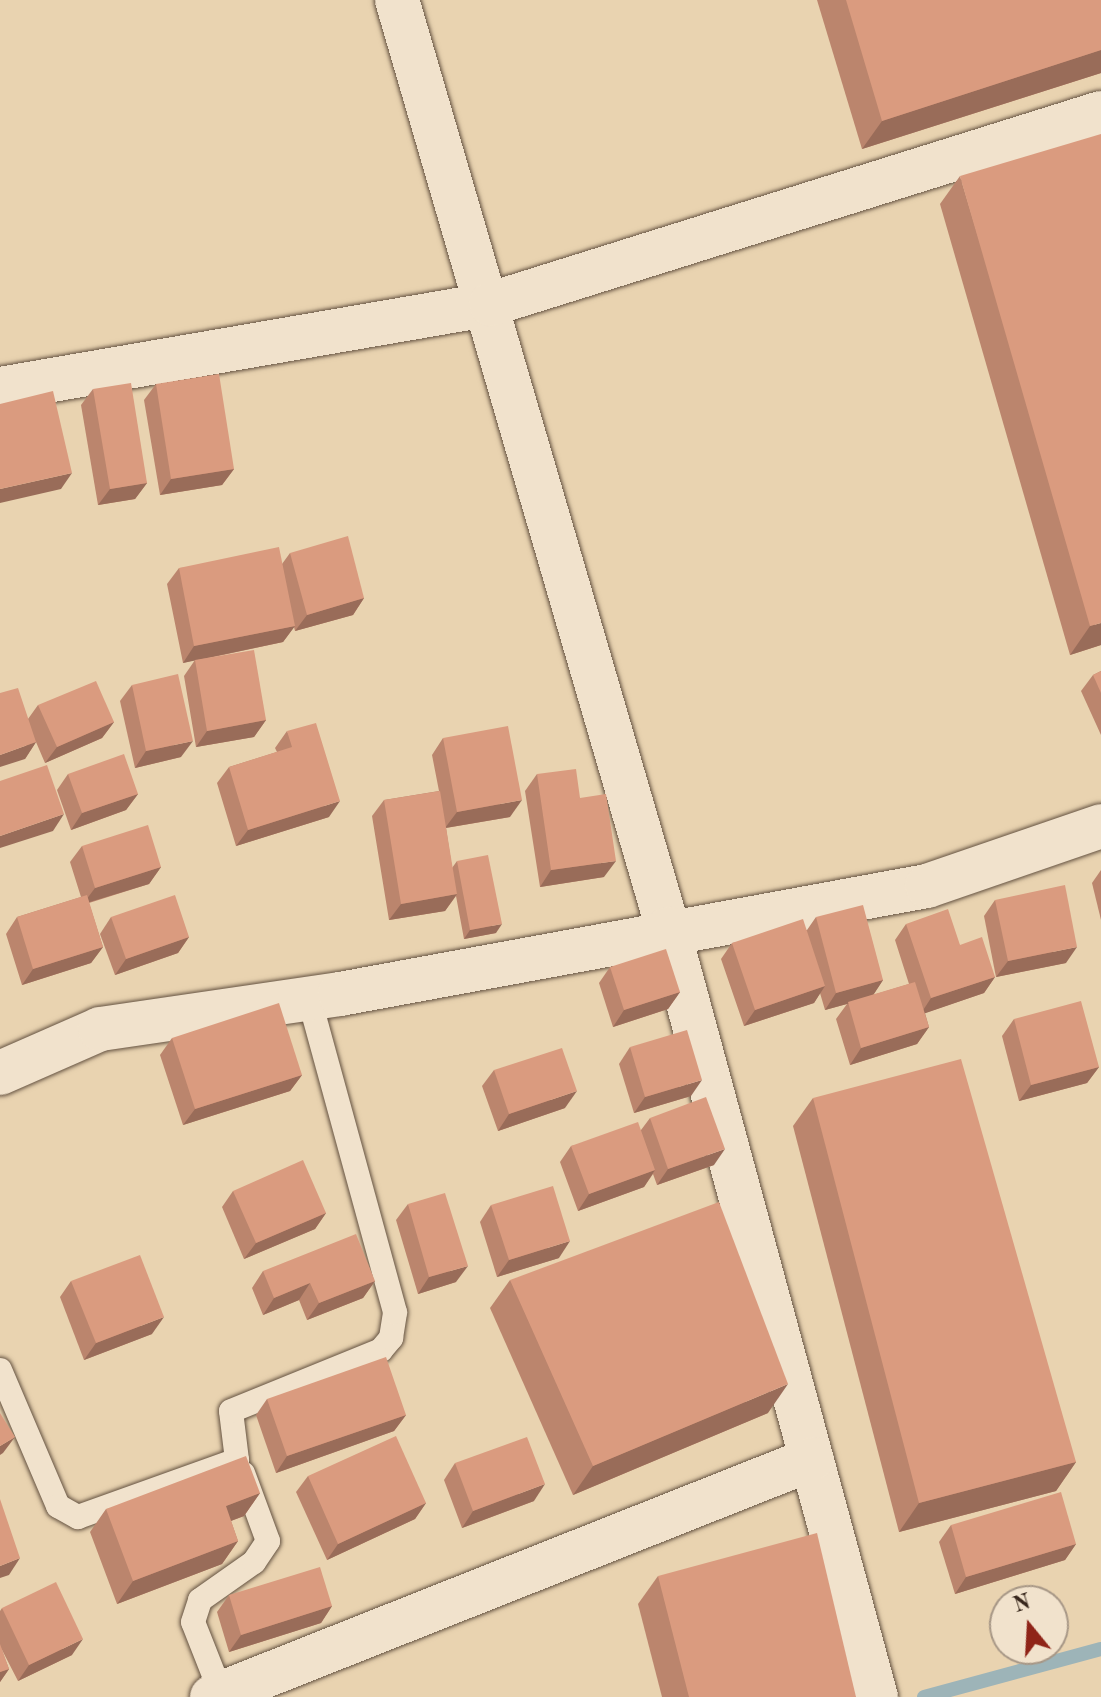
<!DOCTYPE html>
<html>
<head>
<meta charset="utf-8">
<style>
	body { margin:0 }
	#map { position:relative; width:1101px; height:1697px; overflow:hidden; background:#e9d3b0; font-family:"Old Standard TT",serif }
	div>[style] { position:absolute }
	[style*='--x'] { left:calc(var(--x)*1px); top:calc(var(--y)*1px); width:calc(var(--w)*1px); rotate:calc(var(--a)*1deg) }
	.stream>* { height:14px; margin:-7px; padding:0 7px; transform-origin:7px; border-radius:7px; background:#9db4b8 }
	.roads { filter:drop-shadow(0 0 2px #645241) drop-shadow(0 0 2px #645241) }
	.service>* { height:24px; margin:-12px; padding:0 12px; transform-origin:12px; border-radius:12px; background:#f1e2cc }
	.minor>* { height:44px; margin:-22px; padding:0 22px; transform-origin:22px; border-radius:22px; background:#f1e2cc }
	.tertiary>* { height:44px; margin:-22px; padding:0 22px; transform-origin:22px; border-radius:22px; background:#f1e2cc }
	.wall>* { inset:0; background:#bb856d }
	.shaded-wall>* { inset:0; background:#996c59 }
	.building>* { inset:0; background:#da9b7f }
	span { translate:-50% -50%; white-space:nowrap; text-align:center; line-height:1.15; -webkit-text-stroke:6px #f1e2cc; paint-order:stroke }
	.north { position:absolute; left:989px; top:1585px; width:80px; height:80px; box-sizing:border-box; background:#f1e2cc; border:2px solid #a79786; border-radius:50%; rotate:342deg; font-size:22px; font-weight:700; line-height:32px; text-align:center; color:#38271c }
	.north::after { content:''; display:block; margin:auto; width:28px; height:36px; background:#8f2418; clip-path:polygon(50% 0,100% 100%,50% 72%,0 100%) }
</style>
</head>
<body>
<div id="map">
	<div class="stream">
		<i style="--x:924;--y:1697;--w:183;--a:-15.2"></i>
	</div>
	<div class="roads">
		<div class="service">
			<i style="--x:0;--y:1370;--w:148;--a:66.9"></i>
			<i style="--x:58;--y:1506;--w:23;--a:29"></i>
			<i style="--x:78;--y:1517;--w:169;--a:-19.7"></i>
			<i style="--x:237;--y:1460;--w:49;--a:-97"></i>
			<i style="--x:231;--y:1411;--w:162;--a:-22.1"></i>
			<i style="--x:381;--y:1350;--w:16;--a:-50"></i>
			<i style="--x:391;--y:1338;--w:26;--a:-81"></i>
			<i style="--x:395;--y:1312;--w:326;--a:-105.3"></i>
			<i style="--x:221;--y:1693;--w:76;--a:-111.5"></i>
			<i style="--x:193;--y:1622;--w:23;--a:-72"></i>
			<i style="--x:200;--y:1600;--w:66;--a:-35.1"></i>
			<i style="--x:254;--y:1562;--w:25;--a:-56"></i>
			<i style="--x:268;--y:1541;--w:72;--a:-110.2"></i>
		</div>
		<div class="minor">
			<i style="--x:397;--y:0;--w:968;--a:73.74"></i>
			<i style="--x:668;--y:929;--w:796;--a:74.85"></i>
			<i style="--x:0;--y:389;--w:498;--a:-9.8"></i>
			<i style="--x:491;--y:304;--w:639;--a:-17.39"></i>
			<i style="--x:212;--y:1697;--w:645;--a:-21.64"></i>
		</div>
		<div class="tertiary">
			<i style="--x:0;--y:1073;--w:109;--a:-23.7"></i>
			<i style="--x:100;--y:1029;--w:243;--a:-8.3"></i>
			<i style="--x:340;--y:994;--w:597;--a:-10.43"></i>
			<i style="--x:927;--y:886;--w:184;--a:-19"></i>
		</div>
	</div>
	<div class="wall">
		<i style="clip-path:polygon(817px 0,1101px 0,1101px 73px,862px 149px)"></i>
		<i style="clip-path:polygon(960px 176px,1101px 645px,1070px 655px,940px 204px)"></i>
		<i style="clip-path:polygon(156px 384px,234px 469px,222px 485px,160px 495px,144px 400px)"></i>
		<i style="clip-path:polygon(93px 389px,147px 483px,135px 499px,98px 505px,81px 405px)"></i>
		<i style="clip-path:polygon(290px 553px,364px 598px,353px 615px,295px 631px,294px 627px,283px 642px,209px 658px,266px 720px,254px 737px,196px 747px,184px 676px,195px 660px,183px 663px,167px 584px,179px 568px,282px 564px)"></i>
		<i style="clip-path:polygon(1101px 671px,1101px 735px,1081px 691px,1093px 675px)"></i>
		<i style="clip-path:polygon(132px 685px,181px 757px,135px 768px,120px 701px)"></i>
		<i style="clip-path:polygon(38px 705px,114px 722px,102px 738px,45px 763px,36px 742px,25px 759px,28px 719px)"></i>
		<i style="clip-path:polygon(287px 731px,329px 817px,236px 846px,217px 783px,229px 767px,277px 752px,275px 748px)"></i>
		<i style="clip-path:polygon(443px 738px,510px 817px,446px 828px,452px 868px,457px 861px,496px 933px,464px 939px,456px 896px,445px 911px,389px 920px,372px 816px,384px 800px,439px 791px,432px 755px)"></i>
		<i style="clip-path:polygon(68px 774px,138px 794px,126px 810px,71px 830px,57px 790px)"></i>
		<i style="clip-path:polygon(537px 774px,580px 798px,604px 877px,540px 887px,525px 791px)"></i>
		<i style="clip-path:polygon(82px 846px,161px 867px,149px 884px,89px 903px,103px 947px,91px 963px,22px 985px,6px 934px,17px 917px,81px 897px,70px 862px)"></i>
		<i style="clip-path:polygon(1101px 870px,1101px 920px,1092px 883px)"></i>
		<i style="clip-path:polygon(995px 900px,1066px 963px,996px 977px,984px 916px)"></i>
		<i style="clip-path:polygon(111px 917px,189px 937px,178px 953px,115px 975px,100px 934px)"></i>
		<i style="clip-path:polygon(816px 917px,883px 980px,873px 995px,909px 984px,895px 940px,906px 924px,960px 945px,995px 977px,984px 993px,925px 1013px,929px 1027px,917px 1044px,850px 1065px,836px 1019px,847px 1004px,825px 1010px,820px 993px,814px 1003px,744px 1026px,721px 959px,732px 943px,807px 930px)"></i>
		<i style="clip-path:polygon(610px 967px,680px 992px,668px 1009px,613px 1027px,599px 983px)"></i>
		<i style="clip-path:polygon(1014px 1019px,1099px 1067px,1087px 1083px,1019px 1101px,1002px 1036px)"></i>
		<i style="clip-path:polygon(172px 1038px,302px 1075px,290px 1091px,183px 1125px,160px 1055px)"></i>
		<i style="clip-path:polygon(630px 1047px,691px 1096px,634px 1113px,619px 1064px)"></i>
		<i style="clip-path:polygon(494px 1070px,565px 1108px,498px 1131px,482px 1086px)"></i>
		<i style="clip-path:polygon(813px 1098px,1076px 1462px,1056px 1491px,899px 1532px,793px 1126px)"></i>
		<i style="clip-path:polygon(650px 1118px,714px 1165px,657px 1185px,653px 1174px,644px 1187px,578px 1211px,560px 1162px,571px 1146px,641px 1130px)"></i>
		<i style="clip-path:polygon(233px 1191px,326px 1213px,315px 1229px,244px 1259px,222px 1207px)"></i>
		<i style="clip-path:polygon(408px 1204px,456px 1282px,418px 1294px,396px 1220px)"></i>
		<i style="clip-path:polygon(491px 1205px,559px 1258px,497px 1277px,480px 1222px)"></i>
		<i style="clip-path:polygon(263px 1271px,375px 1281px,363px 1298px,307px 1320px,299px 1300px,263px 1315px,252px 1288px)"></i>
		<i style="clip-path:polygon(510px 1280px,768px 1413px,573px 1495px,490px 1308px)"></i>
		<i style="clip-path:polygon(71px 1281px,152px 1334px,84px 1360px,60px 1297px)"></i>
		<i style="clip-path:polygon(267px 1399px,406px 1415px,394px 1431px,276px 1473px,256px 1415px)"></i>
		<i style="clip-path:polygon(455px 1463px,534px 1501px,462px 1528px,444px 1480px)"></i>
		<i style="clip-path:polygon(308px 1476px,426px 1503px,415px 1519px,327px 1560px,296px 1492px)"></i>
		<i style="clip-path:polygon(260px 1493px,244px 1516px,231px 1521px,238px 1541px,222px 1564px,117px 1604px,90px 1532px,106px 1509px)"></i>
		<i style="clip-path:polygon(951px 1525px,1076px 1544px,1065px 1560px,955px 1594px,939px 1542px)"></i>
		<i style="clip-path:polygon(658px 1576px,856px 1697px,662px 1697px,638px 1604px)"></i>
		<i style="clip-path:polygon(229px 1595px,332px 1606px,321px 1623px,229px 1652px,217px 1612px)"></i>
		<i style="clip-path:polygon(2px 1608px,72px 1655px,18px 1681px,1px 1648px,9px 1669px,0 1682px,0 1611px)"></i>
	</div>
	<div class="shaded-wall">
		<i style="clip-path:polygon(1101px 50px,1101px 73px,862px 149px,882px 121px)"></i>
		<i style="clip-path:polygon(234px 469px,222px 485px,160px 495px,171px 479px)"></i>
		<i style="clip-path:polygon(72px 473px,61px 489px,0 503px,0 489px)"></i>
		<i style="clip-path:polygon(147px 483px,135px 499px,98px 505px,110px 489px)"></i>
		<i style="clip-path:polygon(364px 598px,353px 615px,295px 631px,307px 615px)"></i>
		<i style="clip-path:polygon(1101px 623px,1101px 645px,1070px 655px,1090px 626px)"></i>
		<i style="clip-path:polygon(295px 626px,283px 642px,183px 663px,194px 646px)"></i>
		<i style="clip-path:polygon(266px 720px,254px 737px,196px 747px,207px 731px)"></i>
		<i style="clip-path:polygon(114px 722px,102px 738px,45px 763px,57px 747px)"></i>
		<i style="clip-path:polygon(193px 741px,181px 757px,135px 768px,146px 751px)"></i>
		<i style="clip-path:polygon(36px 742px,25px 759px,0 767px,0 755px)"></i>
		<i style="clip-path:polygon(138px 794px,126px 810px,71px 830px,82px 813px)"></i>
		<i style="clip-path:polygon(522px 800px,510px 817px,445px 828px,457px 812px)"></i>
		<i style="clip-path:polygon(340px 801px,329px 817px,236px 846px,248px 830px)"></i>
		<i style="clip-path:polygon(64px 814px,53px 831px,0 848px,0 836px)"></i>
		<i style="clip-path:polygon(616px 861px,604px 877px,540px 887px,551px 870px)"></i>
		<i style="clip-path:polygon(161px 867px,149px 884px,83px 904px,95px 888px)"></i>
		<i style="clip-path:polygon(457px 894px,445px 911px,389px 920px,401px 904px)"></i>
		<i style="clip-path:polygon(502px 924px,496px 933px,464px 939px,470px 930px)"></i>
		<i style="clip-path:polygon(189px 937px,178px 953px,115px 975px,126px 959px)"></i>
		<i style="clip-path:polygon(103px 947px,91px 963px,22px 985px,33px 969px)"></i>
		<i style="clip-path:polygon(1077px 947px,1066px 963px,996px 977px,1008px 961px)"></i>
		<i style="clip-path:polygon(995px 977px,984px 993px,920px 1015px,931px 998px)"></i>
		<i style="clip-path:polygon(883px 980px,872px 997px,825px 1010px,836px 993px)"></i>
		<i style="clip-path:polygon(825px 986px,814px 1003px,744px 1026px,755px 1010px)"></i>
		<i style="clip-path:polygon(680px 992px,668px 1009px,613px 1027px,624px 1010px)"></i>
		<i style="clip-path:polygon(929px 1027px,917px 1044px,850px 1065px,861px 1048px)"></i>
		<i style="clip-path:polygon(1099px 1067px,1087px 1083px,1019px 1101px,1031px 1085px)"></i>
		<i style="clip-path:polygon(302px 1075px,290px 1091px,183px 1125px,195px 1109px)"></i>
		<i style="clip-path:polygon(702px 1080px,691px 1096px,634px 1113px,645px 1097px)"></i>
		<i style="clip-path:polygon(577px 1091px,565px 1108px,498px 1131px,509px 1114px)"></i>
		<i style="clip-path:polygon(725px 1149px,714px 1165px,657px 1185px,668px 1169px)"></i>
		<i style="clip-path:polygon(655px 1170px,644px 1187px,578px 1211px,589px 1194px)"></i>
		<i style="clip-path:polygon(326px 1213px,315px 1229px,244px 1259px,256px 1243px)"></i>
		<i style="clip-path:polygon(570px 1241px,559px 1258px,497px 1277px,509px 1260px)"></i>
		<i style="clip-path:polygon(468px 1266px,456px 1282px,418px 1294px,429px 1277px)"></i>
		<i style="clip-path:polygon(375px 1281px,363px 1298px,307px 1320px,319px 1303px)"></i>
		<i style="clip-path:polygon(310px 1283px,299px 1300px,263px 1315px,274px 1298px)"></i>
		<i style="clip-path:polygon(164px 1317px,152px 1334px,84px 1360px,96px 1343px)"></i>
		<i style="clip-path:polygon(788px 1384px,768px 1413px,573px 1495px,593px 1466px)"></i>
		<i style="clip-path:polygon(406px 1415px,394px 1431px,276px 1473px,287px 1456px)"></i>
		<i style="clip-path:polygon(15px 1437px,3px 1453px,0 1455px,0 1446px)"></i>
		<i style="clip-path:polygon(1076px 1462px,1056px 1491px,899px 1532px,919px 1503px)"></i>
		<i style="clip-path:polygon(545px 1484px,534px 1501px,462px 1528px,473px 1511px)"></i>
		<i style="clip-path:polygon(260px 1493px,244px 1516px,209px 1529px,226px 1506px)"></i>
		<i style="clip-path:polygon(426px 1503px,415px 1519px,327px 1560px,338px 1544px)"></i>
		<i style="clip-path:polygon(238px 1541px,222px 1564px,117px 1604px,133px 1581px)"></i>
		<i style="clip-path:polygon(1076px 1544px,1065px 1560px,955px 1594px,966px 1577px)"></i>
		<i style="clip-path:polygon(20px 1558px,9px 1575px,0 1578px,0 1566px)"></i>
		<i style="clip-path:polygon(332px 1606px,321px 1623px,229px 1652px,241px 1635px)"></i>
		<i style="clip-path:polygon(83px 1639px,72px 1655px,18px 1681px,29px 1665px)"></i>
		<i style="clip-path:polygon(9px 1669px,0 1682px,0 1672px)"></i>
	</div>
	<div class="building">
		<i style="clip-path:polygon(846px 0,1101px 0,1101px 50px,882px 121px)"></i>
		<i style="clip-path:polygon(1101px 134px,1101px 623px,1090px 626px,960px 176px)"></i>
		<i style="clip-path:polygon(219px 374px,234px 469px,171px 479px,156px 384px)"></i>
		<i style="clip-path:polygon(131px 383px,147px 483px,110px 489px,93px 389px)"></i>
		<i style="clip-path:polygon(53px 391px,72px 473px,0 489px,0 404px)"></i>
		<i style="clip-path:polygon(348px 536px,364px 598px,307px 615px,290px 553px)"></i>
		<i style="clip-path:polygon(279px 547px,295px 626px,194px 646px,179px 568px)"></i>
		<i style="clip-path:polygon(254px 650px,266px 720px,207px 731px,195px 660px)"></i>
		<i style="clip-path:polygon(1101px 671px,1101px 693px,1093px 675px)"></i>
		<i style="clip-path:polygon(178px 674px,193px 741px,146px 751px,132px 685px)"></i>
		<i style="clip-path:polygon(96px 681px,114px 722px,57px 747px,38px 705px)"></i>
		<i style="clip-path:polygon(18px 688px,36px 742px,0 755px,0 693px)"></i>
		<i style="clip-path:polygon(316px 723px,340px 801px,248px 830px,229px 767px,292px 747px,287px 731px)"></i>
		<i style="clip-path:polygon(508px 726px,522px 800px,457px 812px,443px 738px)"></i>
		<i style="clip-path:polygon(124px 754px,138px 794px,82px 813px,68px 774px)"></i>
		<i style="clip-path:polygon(47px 765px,64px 814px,0 836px,0 781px)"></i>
		<i style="clip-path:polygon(576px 769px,580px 798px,606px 794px,616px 861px,551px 870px,537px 774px)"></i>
		<i style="clip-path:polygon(440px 791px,457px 894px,401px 904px,384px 800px)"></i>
		<i style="clip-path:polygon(148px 825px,161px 867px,95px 888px,82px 846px)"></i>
		<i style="clip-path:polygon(488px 855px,502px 924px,470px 930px,457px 861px)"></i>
		<i style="clip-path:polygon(1065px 885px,1077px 947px,1008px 961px,995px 900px)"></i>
		<i style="clip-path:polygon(87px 895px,103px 947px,33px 969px,17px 917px)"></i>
		<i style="clip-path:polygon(175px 895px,189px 937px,126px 959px,111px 917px)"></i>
		<i style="clip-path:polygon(863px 905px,883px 980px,836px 993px,816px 917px)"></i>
		<i style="clip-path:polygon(948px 909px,960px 945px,982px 937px,995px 977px,931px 998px,906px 924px)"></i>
		<i style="clip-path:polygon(803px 919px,825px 986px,755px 1010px,732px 943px)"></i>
		<i style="clip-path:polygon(666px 949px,680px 992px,624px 1010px,610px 967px)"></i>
		<i style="clip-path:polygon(915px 982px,929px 1027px,861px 1048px,848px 1002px)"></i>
		<i style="clip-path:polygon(1081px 1001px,1099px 1067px,1031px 1085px,1014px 1019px)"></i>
		<i style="clip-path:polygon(279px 1003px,302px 1075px,195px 1109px,172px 1038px)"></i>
		<i style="clip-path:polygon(687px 1030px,702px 1080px,645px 1097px,630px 1047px)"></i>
		<i style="clip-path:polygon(562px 1048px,577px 1091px,509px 1114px,494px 1070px)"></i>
		<i style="clip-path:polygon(961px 1059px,1076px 1462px,919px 1503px,813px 1098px)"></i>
		<i style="clip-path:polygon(706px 1097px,725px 1149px,668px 1169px,650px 1118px)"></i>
		<i style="clip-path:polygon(638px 1122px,655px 1170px,589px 1194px,571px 1146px)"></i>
		<i style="clip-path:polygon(303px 1160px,326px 1213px,256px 1243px,233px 1191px)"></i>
		<i style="clip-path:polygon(553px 1186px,570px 1241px,509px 1260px,491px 1205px)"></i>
		<i style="clip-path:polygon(445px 1193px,468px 1266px,429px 1277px,408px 1204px)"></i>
		<i style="clip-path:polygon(719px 1202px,788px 1384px,593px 1466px,510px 1280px)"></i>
		<i style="clip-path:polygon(356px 1234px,375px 1281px,319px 1303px,310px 1283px,274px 1298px,263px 1271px)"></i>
		<i style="clip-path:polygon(140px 1255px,164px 1317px,96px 1343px,71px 1281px)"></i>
		<i style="clip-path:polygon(386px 1357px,406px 1415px,287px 1456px,267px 1399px)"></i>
		<i style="clip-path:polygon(0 1413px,15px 1437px,0 1446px)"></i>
		<i style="clip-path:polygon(396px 1436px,426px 1503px,338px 1544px,308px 1476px)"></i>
		<i style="clip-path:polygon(527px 1437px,545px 1484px,473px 1511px,455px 1463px)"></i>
		<i style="clip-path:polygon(246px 1456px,260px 1493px,226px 1506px,238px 1541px,133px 1581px,106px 1509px)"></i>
		<i style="clip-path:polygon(1061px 1492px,1076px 1544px,966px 1577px,951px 1525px)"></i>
		<i style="clip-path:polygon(0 1499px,20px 1558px,0 1566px)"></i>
		<i style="clip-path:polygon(817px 1533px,856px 1697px,689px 1697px,658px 1576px)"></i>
		<i style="clip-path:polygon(320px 1567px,332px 1606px,241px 1635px,229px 1595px)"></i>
		<i style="clip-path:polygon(56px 1582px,83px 1639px,29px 1665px,2px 1608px)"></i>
		<i style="clip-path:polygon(0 1644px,9px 1669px,0 1672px)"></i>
	</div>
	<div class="north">N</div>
</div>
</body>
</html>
